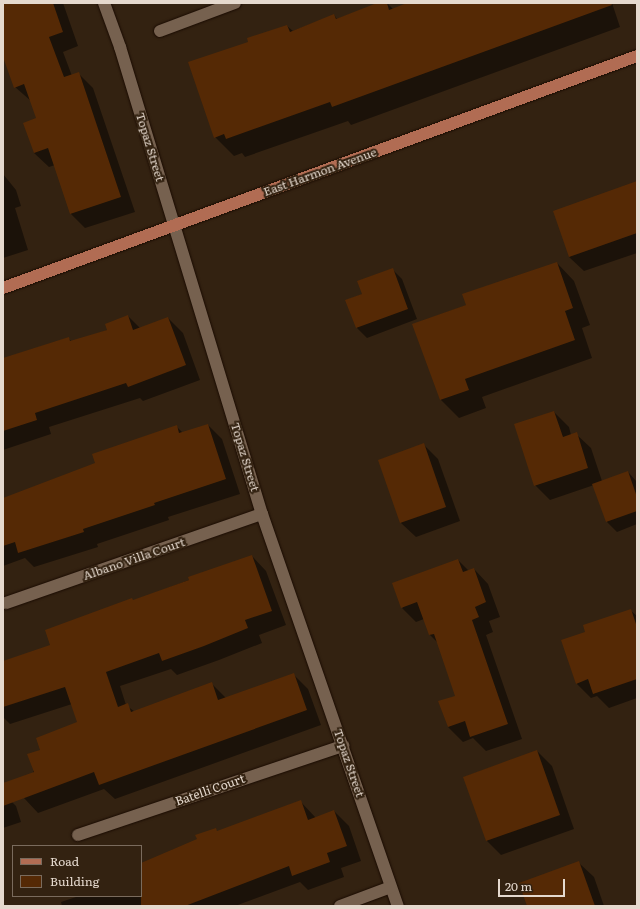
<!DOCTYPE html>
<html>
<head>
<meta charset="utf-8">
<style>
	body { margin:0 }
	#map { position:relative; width:640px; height:909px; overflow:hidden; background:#321; font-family:Literata,serif }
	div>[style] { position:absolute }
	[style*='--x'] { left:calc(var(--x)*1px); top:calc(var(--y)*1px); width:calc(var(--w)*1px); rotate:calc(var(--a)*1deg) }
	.shadow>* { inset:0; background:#0007 }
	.building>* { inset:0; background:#552905 }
	.roads { filter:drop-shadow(0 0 1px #1a0b00) drop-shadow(0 0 1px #1a0b00) }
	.minor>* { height:12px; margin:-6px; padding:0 6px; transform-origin:6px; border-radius:6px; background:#76614f }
	.major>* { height:12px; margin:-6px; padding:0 6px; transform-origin:6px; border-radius:6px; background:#b16c53 }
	span { translate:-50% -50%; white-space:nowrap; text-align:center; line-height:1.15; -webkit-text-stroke:4px #321; paint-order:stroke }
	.street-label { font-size:12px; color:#e5d9ce }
	.frame { position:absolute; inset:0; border:4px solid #e5d9ce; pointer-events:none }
	.legend { position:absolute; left:12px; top:845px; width:130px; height:52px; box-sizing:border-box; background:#321; border:1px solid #7a6b5d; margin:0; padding:5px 7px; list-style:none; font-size:12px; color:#e5d9ce }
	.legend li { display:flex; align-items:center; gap:8px; height:20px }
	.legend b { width:20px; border:1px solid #7a6b5d }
	.scale { position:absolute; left:498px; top:879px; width:67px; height:18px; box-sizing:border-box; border:2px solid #e5d9ce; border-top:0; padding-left:5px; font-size:12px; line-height:14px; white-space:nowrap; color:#e5d9ce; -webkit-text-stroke:3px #321; paint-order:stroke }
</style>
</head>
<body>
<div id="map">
	<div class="shadow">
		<i style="clip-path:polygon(3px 3px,63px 3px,78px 46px,63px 52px,72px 76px,78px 73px,93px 88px,135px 212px,85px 228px,71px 214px,55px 165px,49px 167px,34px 153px,37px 119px,31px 101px,15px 87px,3px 54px)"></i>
		<i style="clip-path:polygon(380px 3px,387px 3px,393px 9px,410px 3px,612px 3px,620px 27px,351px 125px,348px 121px,245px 157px,242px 153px,234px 156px,215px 137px,250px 42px,287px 26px,293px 31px,334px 15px,337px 19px)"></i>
		<i style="clip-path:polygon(3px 174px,16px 190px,21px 206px,15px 208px,28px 250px,3px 258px)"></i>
		<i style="clip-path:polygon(637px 183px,637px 253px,584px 271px,569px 257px)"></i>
		<i style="clip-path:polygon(557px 263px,574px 281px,590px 325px,582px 328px,592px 358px,482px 397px,486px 408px,459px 418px,441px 400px,414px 324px,467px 305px)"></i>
		<i style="clip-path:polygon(392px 269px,402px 279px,417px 319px,367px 338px,357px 328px,347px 300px,363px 294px)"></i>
		<i style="clip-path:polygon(128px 316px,140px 328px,168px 318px,183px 333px,200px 380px,143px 401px,140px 398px,49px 427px,51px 434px,3px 450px,3px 359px,68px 338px,72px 342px,108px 330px)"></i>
		<i style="clip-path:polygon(554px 412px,569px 427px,571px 435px,576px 434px,591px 448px,602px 481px,628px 472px,637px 482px,637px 524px,617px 532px,607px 522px,594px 485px,550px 500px,535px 485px)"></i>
		<i style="clip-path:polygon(208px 425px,222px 439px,240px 494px,168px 517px,169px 520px,97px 544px,98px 547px,34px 567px,25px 558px,3px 566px,3px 499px,97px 464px,176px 426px,183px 433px)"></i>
		<i style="clip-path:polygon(424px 445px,438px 459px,460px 521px,416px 537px,401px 523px)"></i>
		<i style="clip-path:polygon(252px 556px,266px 571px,286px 625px,259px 635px,262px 643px,219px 660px,177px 675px,171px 669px,120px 686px,126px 705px,135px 712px,212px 684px,226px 698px,293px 674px,308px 689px,321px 725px,115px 799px,104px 789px,38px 813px,24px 798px,41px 750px,78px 722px,72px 704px,10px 724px,3px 717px,3px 662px,51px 646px,134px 601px)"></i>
		<i style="clip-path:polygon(458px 560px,469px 571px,474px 569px,488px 584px,500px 617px,489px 621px,493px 632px,486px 635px,522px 739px,486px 751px,473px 738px,463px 742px,448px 727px,456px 696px,438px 643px,430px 635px,424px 619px,416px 622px,402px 608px)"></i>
		<i style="clip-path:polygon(630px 610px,637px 616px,637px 698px,609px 708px,597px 696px,591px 698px,576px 683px,586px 632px)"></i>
		<i style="clip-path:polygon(537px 751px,552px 766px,574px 829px,501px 855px,487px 841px,464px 777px)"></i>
		<i style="clip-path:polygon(3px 793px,16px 806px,21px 822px,3px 828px)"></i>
		<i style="clip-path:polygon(300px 801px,316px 818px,334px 811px,349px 826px,361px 861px,341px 868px,344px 877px,308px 890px,300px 882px,235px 906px,62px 906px,61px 902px,79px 896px,141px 896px,141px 864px,173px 852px,172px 850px,198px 840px,215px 829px,218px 832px)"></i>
		<i style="clip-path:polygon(579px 863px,594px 877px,604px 906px,528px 906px)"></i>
	</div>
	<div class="building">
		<i style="clip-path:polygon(3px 3px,53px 3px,63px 32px,49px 37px,64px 77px,79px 72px,121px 197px,70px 214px,48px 148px,34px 153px,23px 123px,36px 118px,24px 84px,14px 88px,3px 57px)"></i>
		<i style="clip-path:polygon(377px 3px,387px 3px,389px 10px,407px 3px,611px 3px,612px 5px,332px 107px,330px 102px,226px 139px,224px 134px,214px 138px,188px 62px,248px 42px,247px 38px,287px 25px,290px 32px,334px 14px,336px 19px)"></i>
		<i style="clip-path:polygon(637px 181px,637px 233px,569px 257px,553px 211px)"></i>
		<i style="clip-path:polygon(557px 262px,573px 308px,565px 311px,575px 340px,465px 379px,469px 390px,440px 400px,412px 324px,466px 305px,462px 294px)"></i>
		<i style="clip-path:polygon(393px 268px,408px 309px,356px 328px,345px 300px,362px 294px,357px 281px)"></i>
		<i style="clip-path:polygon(128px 315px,133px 330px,168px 317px,186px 365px,128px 387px,126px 383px,35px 413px,37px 420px,3px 431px,3px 358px,69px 337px,70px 341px,107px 330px,105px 324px)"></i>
		<i style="clip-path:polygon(554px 411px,563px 437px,577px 432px,588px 468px,534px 486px,514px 424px)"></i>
		<i style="clip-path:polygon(208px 424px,226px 479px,154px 503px,155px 505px,83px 529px,84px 532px,18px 553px,15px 542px,3px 546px,3px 498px,95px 463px,92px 454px,177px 425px,179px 433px)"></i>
		<i style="clip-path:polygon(424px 443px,446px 507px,400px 523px,378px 460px)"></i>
		<i style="clip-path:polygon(628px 471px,637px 497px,637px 511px,606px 522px,592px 484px)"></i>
		<i style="clip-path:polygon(252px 555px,272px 611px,245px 620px,248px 628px,204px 646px,162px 661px,159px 653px,106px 672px,118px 707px,128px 703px,131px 712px,212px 682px,218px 700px,294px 673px,307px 710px,99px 785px,94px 772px,3px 806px,3px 783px,34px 772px,27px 754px,40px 750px,36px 738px,77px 722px,65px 687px,3px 707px,3px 661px,50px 645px,45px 630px,132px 598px,133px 600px,189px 580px,188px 577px)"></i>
		<i style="clip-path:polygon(458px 559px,463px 572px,474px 568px,486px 602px,475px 607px,479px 617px,472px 620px,508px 724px,470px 737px,465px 721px,448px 727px,438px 701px,455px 696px,434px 634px,429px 635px,417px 602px,401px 608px,392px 583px)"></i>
		<i style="clip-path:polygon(631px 609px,637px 627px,637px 679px,593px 694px,588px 679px,576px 684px,561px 640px,585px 632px,583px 625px)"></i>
		<i style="clip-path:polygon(537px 750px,560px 815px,486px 841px,463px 777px)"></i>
		<i style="clip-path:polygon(301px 800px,308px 820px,334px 810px,347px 846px,327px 853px,330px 862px,292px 876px,289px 866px,185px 906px,141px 906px,141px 863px,197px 839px,195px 835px,216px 828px,217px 831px)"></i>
		<i style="clip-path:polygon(579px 861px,595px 906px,527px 906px,519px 883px)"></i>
	</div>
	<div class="roads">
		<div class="minor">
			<i style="--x:104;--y:3;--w:47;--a:70"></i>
			<i style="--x:120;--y:47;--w:488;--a:73.1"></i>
			<i style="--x:262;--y:514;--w:415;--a:70.9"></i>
			<i style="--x:160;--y:31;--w:80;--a:-20.5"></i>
			<i style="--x:6;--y:603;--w:271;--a:-19.2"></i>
			<i style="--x:78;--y:835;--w:280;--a:-18.6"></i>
			<i style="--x:340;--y:906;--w:54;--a:-20.4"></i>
		</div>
		<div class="major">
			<i style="--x:3;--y:288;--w:675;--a:-20.1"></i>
		</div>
	</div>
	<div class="street-label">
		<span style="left:150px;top:147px;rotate:73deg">Topaz Street</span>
		<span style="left:320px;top:172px;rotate:-20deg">East Harmon Avenue</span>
		<span style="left:245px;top:457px;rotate:73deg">Topaz Street</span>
		<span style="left:134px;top:559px;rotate:-19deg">Albano Villa Court</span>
		<span style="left:349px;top:763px;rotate:71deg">Topaz Street</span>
		<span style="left:210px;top:790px;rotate:-19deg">Batelli Court</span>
	</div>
	<div class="frame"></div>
	<ul class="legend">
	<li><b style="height:5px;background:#b16c53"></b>Road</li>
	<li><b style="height:11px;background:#552905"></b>Building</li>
	</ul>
	<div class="scale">20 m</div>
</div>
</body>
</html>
